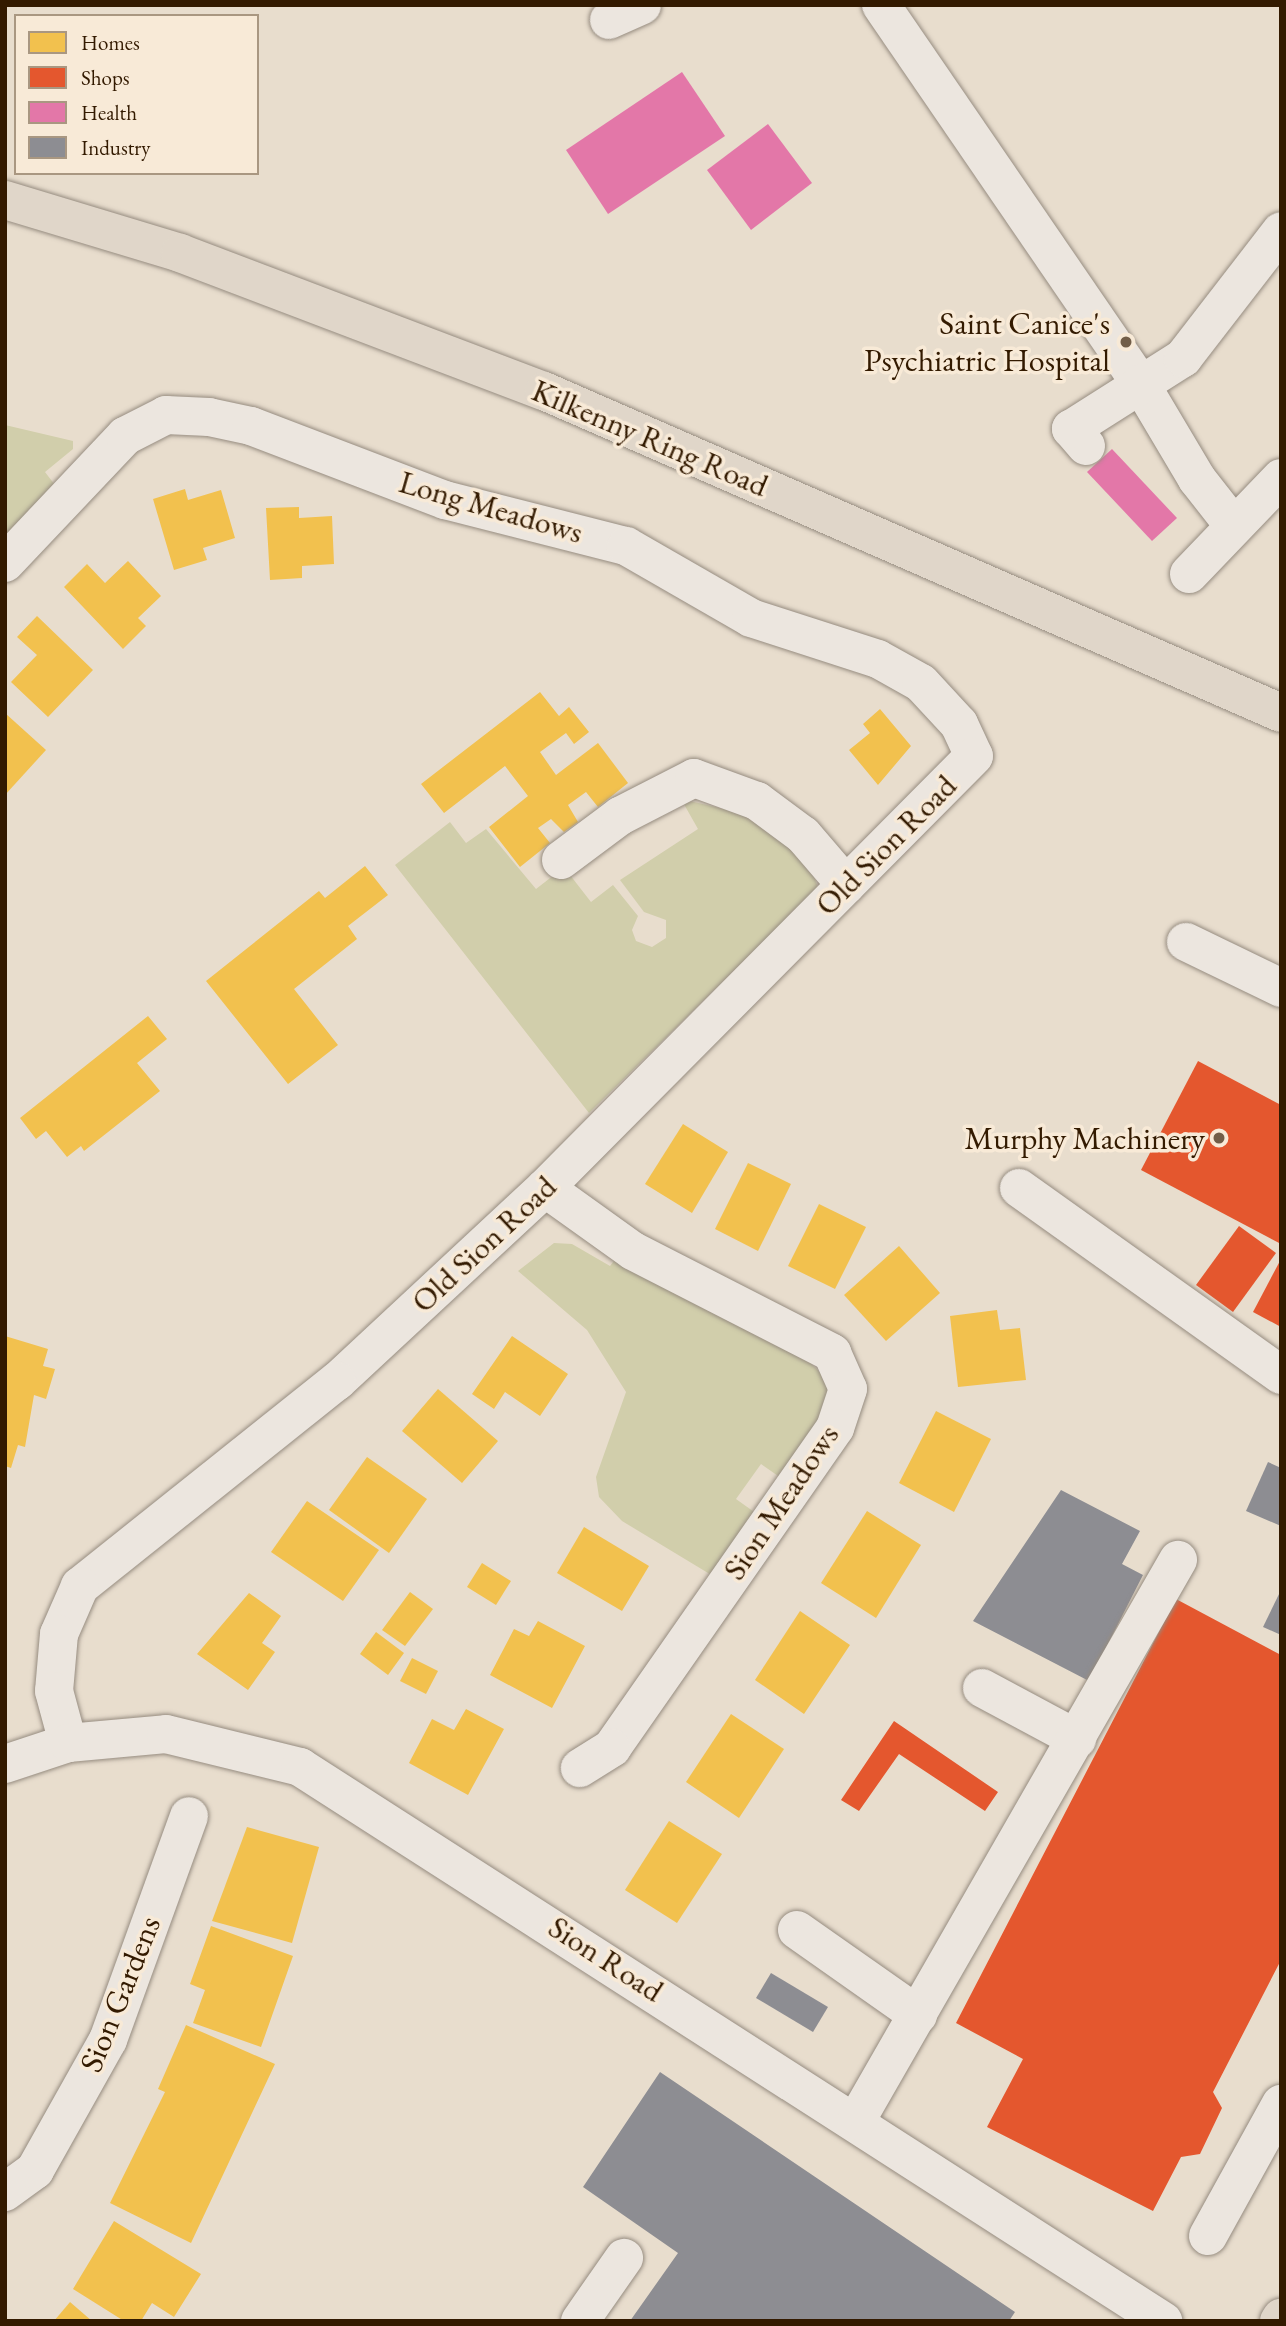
<!DOCTYPE html>
<html>
<head>
<meta charset="utf-8">
<style>
	body { margin:0 }
	#map { position:relative; width:1286px; height:2326px; overflow:hidden; background:#e8ddcd; font-family:"EB Garamond",serif }
	div>[style] { position:absolute }
	[style*='--x'] { left:calc(var(--x)*1px); top:calc(var(--y)*1px); width:calc(var(--w)*1px); rotate:calc(var(--a)*1deg) }
	.green>* { inset:0; background:#d1ceab }
	.homes>* { inset:0; background:#f2c14e }
	.shops>* { inset:0; background:#e4572e }
	.health>* { inset:0; background:#e377a8 }
	.industry>* { inset:0; background:#8d8d92 }
	.roads { filter:drop-shadow(0 0 2px #968c80) drop-shadow(0 0 2px #968c80) }
	.minor>* { height:38px; margin:-19px; padding:0 19px; transform-origin:19px; border-radius:19px; background:#ece6df }
	.major>* { height:38px; margin:-19px; padding:0 19px; transform-origin:19px; border-radius:19px; background:#e0d6c9 }
	.highway>* { height:38px; margin:-19px; padding:0 19px; transform-origin:19px; border-radius:19px; background:#e0d6c9 }
	.dots>* { width:19px; height:19px; translate:-50% -50%; box-sizing:border-box; border:4px solid #f8ead7; border-radius:50% }
	span { translate:-50% -50%; white-space:nowrap; text-align:center; line-height:1.15; -webkit-text-stroke:7px #f8ead7; paint-order:stroke }
	.poi-label { font-size:32px; color:#331a00 }
	.right { translate:-100% -50%; text-align:right }
	.street-label { font-size:32px; color:#331a00 }
	.frame { position:absolute; inset:0; border:7px solid #331a00; pointer-events:none }
	.legend { position:absolute; left:14px; top:14px; width:245px; height:161px; box-sizing:border-box; background:#f8ead7; border:2px solid #a99781; margin:0; padding:9px 12px; list-style:none; font-size:21px; color:#331a00 }
	.legend li { display:flex; align-items:center; gap:14px; height:35px }
	.legend b { width:35px; border:2px solid #a99781 }
</style>
</head>
<body>
<div id="map">
	<div class="green">
		<i style="clip-path:polygon(5px 425px,73px 441px,73px 449px,45px 472px,58px 489px,5px 538px)"></i>
		<i style="clip-path:polygon(681px 799px,746px 814px,810px 864px,818px 888px,589px 1113px,395px 865px,450px 822px,466px 843px,486px 829px,536px 889px,554px 875px,570px 875px,591px 902px,613px 885px,638px 916px,632px 930px,636px 941px,652px 947px,666px 938px,666px 920px,644px 912px,620px 880px,698px 829px)"></i>
		<i style="clip-path:polygon(554px 1243px,572px 1244px,610px 1266px,617px 1257px,800px 1353px,829px 1381px,831px 1406px,781px 1478px,761px 1464px,736px 1499px,757px 1514px,713px 1576px,622px 1521px,599px 1497px,596px 1477px,626px 1392px,587px 1330px,518px 1271px)"></i>
	</div>
	<div class="homes">
		<i style="clip-path:polygon(185px 489px,188px 500px,221px 490px,235px 538px,203px 548px,207px 560px,174px 570px,153px 499px)"></i>
		<i style="clip-path:polygon(299px 507px,299px 518px,332px 516px,334px 564px,302px 566px,302px 578px,270px 580px,266px 508px)"></i>
		<i style="clip-path:polygon(128px 561px,161px 596px,138px 618px,146px 626px,123px 649px,64px 587px,87px 564px,105px 583px)"></i>
		<i style="clip-path:polygon(37px 616px,93px 670px,48px 717px,11px 682px,37px 655px,17px 637px)"></i>
		<i style="clip-path:polygon(540px 692px,559px 716px,569px 707px,589px 732px,574px 744px,566px 733px,540px 752px,556px 775px,598px 743px,628px 783px,598px 807px,586px 792px,568px 805px,578px 822px,564px 832px,551px 819px,538px 828px,550px 843px,520px 867px,489px 827px,528px 796px,505px 766px,444px 813px,421px 784px)"></i>
		<i style="clip-path:polygon(880px 709px,911px 746px,878px 785px,849px 750px,870px 733px,863px 724px)"></i>
		<i style="clip-path:polygon(5px 713px,46px 750px,5px 795px)"></i>
		<i style="clip-path:polygon(365px 866px,388px 895px,348px 926px,357px 939px,294px 989px,338px 1045px,288px 1084px,206px 981px,319px 891px,325px 898px)"></i>
		<i style="clip-path:polygon(148px 1016px,167px 1039px,137px 1063px,160px 1091px,84px 1151px,81px 1146px,67px 1157px,46px 1131px,36px 1139px,20px 1118px)"></i>
		<i style="clip-path:polygon(683px 1124px,728px 1152px,692px 1213px,645px 1184px)"></i>
		<i style="clip-path:polygon(748px 1163px,791px 1184px,758px 1251px,715px 1229px)"></i>
		<i style="clip-path:polygon(819px 1204px,866px 1227px,835px 1289px,788px 1266px)"></i>
		<i style="clip-path:polygon(899px 1246px,940px 1293px,886px 1341px,844px 1295px)"></i>
		<i style="clip-path:polygon(997px 1310px,1000px 1330px,1020px 1328px,1026px 1380px,958px 1387px,950px 1316px)"></i>
		<i style="clip-path:polygon(5px 1336px,48px 1349px,43px 1366px,55px 1369px,46px 1399px,34px 1395px,25px 1447px,18px 1445px,11px 1468px,5px 1466px)"></i>
		<i style="clip-path:polygon(512px 1336px,568px 1374px,540px 1416px,505px 1392px,494px 1409px,472px 1394px)"></i>
		<i style="clip-path:polygon(438px 1389px,498px 1441px,462px 1483px,402px 1431px)"></i>
		<i style="clip-path:polygon(936px 1411px,991px 1439px,954px 1512px,899px 1483px)"></i>
		<i style="clip-path:polygon(367px 1457px,427px 1499px,389px 1553px,329px 1510px)"></i>
		<i style="clip-path:polygon(307px 1501px,379px 1550px,343px 1601px,271px 1552px)"></i>
		<i style="clip-path:polygon(867px 1511px,921px 1545px,876px 1618px,821px 1583px)"></i>
		<i style="clip-path:polygon(584px 1527px,649px 1566px,622px 1611px,557px 1573px)"></i>
		<i style="clip-path:polygon(482px 1563px,511px 1581px,496px 1605px,467px 1587px)"></i>
		<i style="clip-path:polygon(410px 1592px,433px 1609px,405px 1646px,382px 1630px)"></i>
		<i style="clip-path:polygon(249px 1593px,281px 1616px,262px 1643px,275px 1652px,248px 1690px,197px 1654px)"></i>
		<i style="clip-path:polygon(800px 1611px,850px 1645px,804px 1714px,755px 1680px)"></i>
		<i style="clip-path:polygon(538px 1621px,585px 1646px,552px 1708px,490px 1675px,514px 1629px,529px 1636px)"></i>
		<i style="clip-path:polygon(376px 1632px,404px 1653px,388px 1675px,360px 1654px)"></i>
		<i style="clip-path:polygon(412px 1658px,438px 1671px,426px 1694px,400px 1681px)"></i>
		<i style="clip-path:polygon(466px 1709px,504px 1729px,468px 1795px,409px 1763px,432px 1719px,454px 1730px)"></i>
		<i style="clip-path:polygon(731px 1714px,784px 1749px,739px 1818px,686px 1782px)"></i>
		<i style="clip-path:polygon(669px 1821px,722px 1854px,677px 1923px,625px 1890px)"></i>
		<i style="clip-path:polygon(247px 1827px,319px 1847px,292px 1943px,212px 1921px)"></i>
		<i style="clip-path:polygon(211px 1926px,293px 1956px,261px 2047px,193px 2023px,205px 1990px,190px 1984px)"></i>
		<i style="clip-path:polygon(186px 2025px,275px 2064px,191px 2243px,110px 2203px,165px 2092px,158px 2089px)"></i>
		<i style="clip-path:polygon(114px 2221px,201px 2274px,174px 2317px,152px 2303px,141px 2321px,124px 2321px,73px 2289px)"></i>
		<i style="clip-path:polygon(70px 2302px,92px 2321px,54px 2321px)"></i>
	</div>
	<div class="shops">
		<i style="clip-path:polygon(1198px 1061px,1281px 1105px,1281px 1244px,1141px 1170px)"></i>
		<i style="clip-path:polygon(1239px 1226px,1276px 1253px,1233px 1312px,1196px 1285px)"></i>
		<i style="clip-path:polygon(1281px 1259px,1281px 1327px,1253px 1312px)"></i>
		<i style="clip-path:polygon(1176px 1599px,1281px 1655px,1281px 1960px,1213px 2092px,1222px 2108px,1200px 2154px,1181px 2157px,1153px 2211px,987px 2127px,1023px 2059px,956px 2023px)"></i>
		<i style="clip-path:polygon(894px 1721px,998px 1792px,985px 1811px,899px 1754px,859px 1811px,841px 1800px)"></i>
	</div>
	<div class="health">
		<i style="clip-path:polygon(682px 72px,725px 136px,608px 214px,566px 150px)"></i>
		<i style="clip-path:polygon(768px 124px,812px 183px,751px 230px,707px 170px)"></i>
		<i style="clip-path:polygon(1112px 449px,1177px 518px,1152px 541px,1087px 472px)"></i>
	</div>
	<div class="industry">
		<i style="clip-path:polygon(1268px 1462px,1281px 1468px,1281px 1526px,1246px 1511px)"></i>
		<i style="clip-path:polygon(1061px 1490px,1140px 1531px,1122px 1564px,1143px 1575px,1089px 1681px,973px 1621px)"></i>
		<i style="clip-path:polygon(1281px 1590px,1281px 1635px,1263px 1627px)"></i>
		<i style="clip-path:polygon(771px 1973px,828px 2007px,813px 2032px,756px 1998px)"></i>
		<i style="clip-path:polygon(660px 2072px,1015px 2312px,1009px 2321px,630px 2321px,678px 2253px,583px 2187px)"></i>
	</div>
	<div class="roads">
		<div class="minor">
			<i style="--x:881;--y:5;--w:458;--a:55.6"></i>
			<i style="--x:1140;--y:383;--w:112;--a:59.3"></i>
			<i style="--x:1197;--y:479;--w:60;--a:51.8"></i>
			<i style="--x:609;--y:20;--w:36;--a:-24"></i>
			<i style="--x:1086;--y:446;--w:23;--a:-131"></i>
			<i style="--x:1071;--y:429;--w:133;--a:-32.4"></i>
			<i style="--x:1183;--y:358;--w:160;--a:-52.3"></i>
			<i style="--x:5;--y:563;--w:175;--a:-46.6"></i>
			<i style="--x:125;--y:436;--w:46;--a:-27.1"></i>
			<i style="--x:166;--y:415;--w:43;--a:2.7"></i>
			<i style="--x:209;--y:417;--w:43;--a:12.1"></i>
			<i style="--x:251;--y:426;--w:208;--a:20.9"></i>
			<i style="--x:445;--y:500;--w:187;--a:14.3"></i>
			<i style="--x:626;--y:546;--w:144;--a:29.9"></i>
			<i style="--x:751;--y:618;--w:133;--a:17.9"></i>
			<i style="--x:878;--y:659;--w:49;--a:29.2"></i>
			<i style="--x:921;--y:683;--w:56;--a:47.2"></i>
			<i style="--x:959;--y:724;--w:35;--a:65"></i>
			<i style="--x:974;--y:756;--w:609;--a:134.8"></i>
			<i style="--x:545;--y:1188;--w:284;--a:137.1"></i>
			<i style="--x:337;--y:1381;--w:329;--a:141.4"></i>
			<i style="--x:80;--y:1586;--w:52;--a:113.6"></i>
			<i style="--x:59;--y:1634;--w:57;--a:95"></i>
			<i style="--x:54;--y:1691;--w:54;--a:74.9"></i>
			<i style="--x:1189;--y:574;--w:133;--a:-46.2"></i>
			<i style="--x:561;--y:860;--w:74;--a:-36.7"></i>
			<i style="--x:620;--y:816;--w:83;--a:-27.2"></i>
			<i style="--x:694;--y:778;--w:67;--a:20.1"></i>
			<i style="--x:757;--y:801;--w:57;--a:36.5"></i>
			<i style="--x:803;--y:835;--w:66;--a:49.3"></i>
			<i style="--x:1186;--y:942;--w:106;--a:25.8"></i>
			<i style="--x:545;--y:1188;--w:108;--a:35.6"></i>
			<i style="--x:633;--y:1251;--w:224;--a:27.1"></i>
			<i style="--x:832;--y:1353;--w:39;--a:66"></i>
			<i style="--x:848;--y:1389;--w:41;--a:108.4"></i>
			<i style="--x:835;--y:1428;--w:390;--a:124.9"></i>
			<i style="--x:612;--y:1748;--w:38;--a:148"></i>
			<i style="--x:1019;--y:1188;--w:322;--a:35.5"></i>
			<i style="--x:982;--y:1688;--w:108;--a:28.2"></i>
			<i style="--x:5;--y:1764;--w:66;--a:-18.4"></i>
			<i style="--x:68;--y:1743;--w:98;--a:-5.2"></i>
			<i style="--x:166;--y:1734;--w:138;--a:13.8"></i>
			<i style="--x:300;--y:1767;--w:1026;--a:32.7"></i>
			<i style="--x:797;--y:1930;--w:148;--a:35.1"></i>
			<i style="--x:856;--y:2121;--w:647;--a:-60.15"></i>
			<i style="--x:5;--y:2192;--w:37;--a:-36"></i>
			<i style="--x:35;--y:2170;--w:149;--a:-60.7"></i>
			<i style="--x:108;--y:2040;--w:238;--a:-70.1"></i>
			<i style="--x:1208;--y:2236;--w:151;--a:-61.1"></i>
			<i style="--x:580;--y:2321;--w:77;--a:-55.1"></i>
		</div>
		<div class="major">
			<i style="--x:1279;--y:2321;--w:4;--a:-56"></i>
		</div>
		<div class="highway">
			<i style="--x:5;--y:200;--w:183;--a:16.8"></i>
			<i style="--x:180;--y:253;--w:389;--a:20.8"></i>
			<i style="--x:544;--y:391;--w:804;--a:23.6"></i>
		</div>
	</div>
	<div class="dots">
		<i style="left:1126px;top:342px;background:#725e48"></i>
		<i style="left:1219px;top:1138px;background:#725e48"></i>
	</div>
	<div class="poi-label">
		<span class="right" style="left:1110px;top:342px">Saint Canice's<br>Psychiatric Hospital</span>
		<span class="right" style="left:1205px;top:1138px">Murphy Machinery</span>
	</div>
	<div class="street-label">
		<span style="left:650px;top:438px;rotate:23deg">Kilkenny Ring Road</span>
		<span style="left:491px;top:507px;rotate:16deg">Long Meadows</span>
		<span style="left:886px;top:845px;rotate:-45deg">Old Sion Road</span>
		<span style="left:484px;top:1244px;rotate:-43deg">Old Sion Road</span>
		<span style="left:781px;top:1502px;rotate:-56deg">Sion Meadows</span>
		<span style="left:606px;top:1959px;rotate:33deg">Sion Road</span>
		<span style="left:120px;top:1994px;rotate:-68deg">Sion Gardens</span>
	</div>
	<div class="frame"></div>
	<ul class="legend">
	<li><b style="height:19px;background:#f2c14e"></b>Homes</li>
	<li><b style="height:19px;background:#e4572e"></b>Shops</li>
	<li><b style="height:19px;background:#e377a8"></b>Health</li>
	<li><b style="height:19px;background:#8d8d92"></b>Industry</li>
	</ul>
</div>
</body>
</html>
